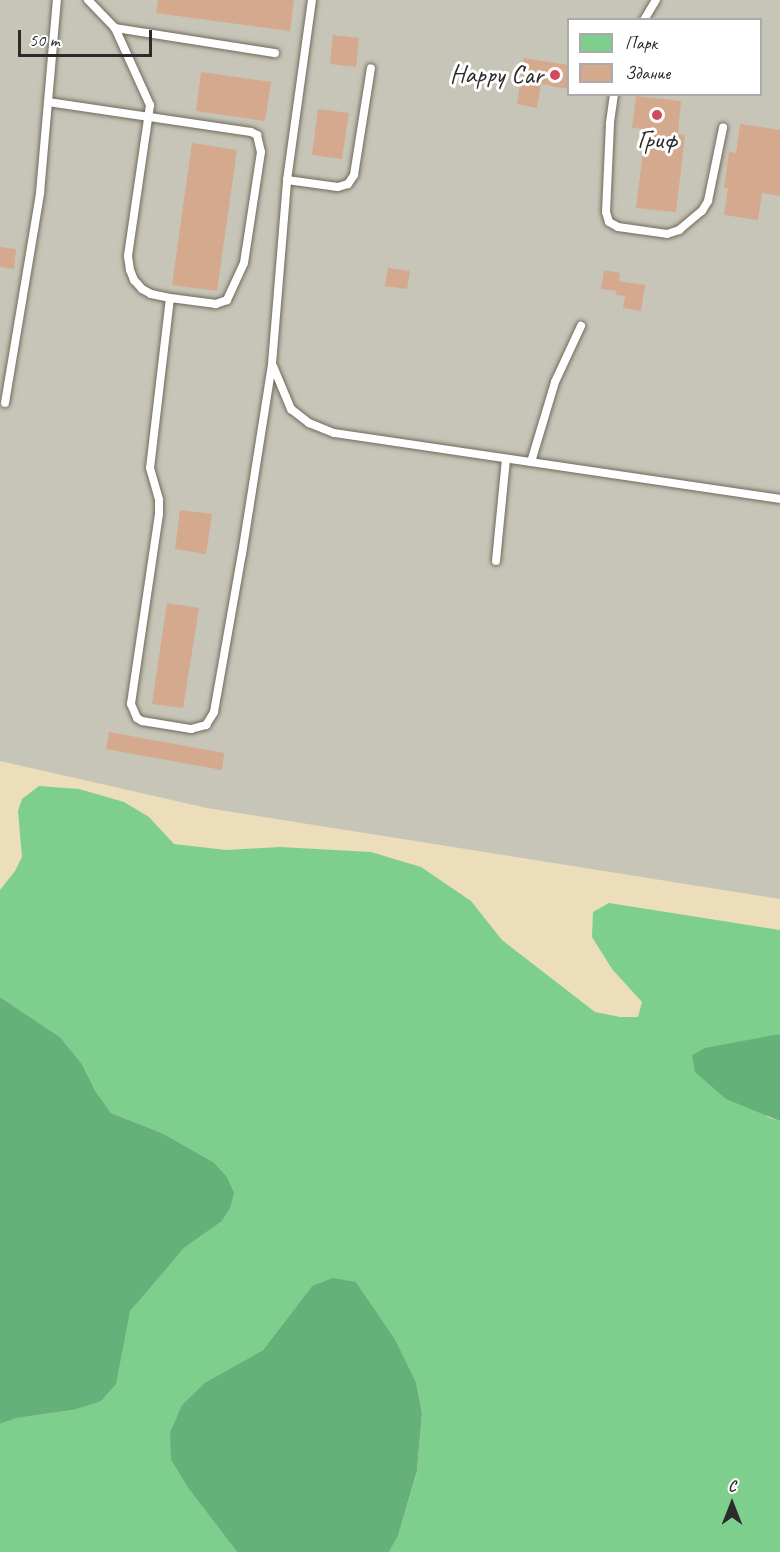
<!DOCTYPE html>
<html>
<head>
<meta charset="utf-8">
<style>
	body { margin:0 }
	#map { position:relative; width:780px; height:1552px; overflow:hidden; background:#eddebb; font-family:Caveat,sans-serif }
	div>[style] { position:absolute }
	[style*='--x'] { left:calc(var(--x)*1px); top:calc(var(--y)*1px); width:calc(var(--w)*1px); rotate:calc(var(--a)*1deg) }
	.industrial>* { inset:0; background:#c7c5b8 }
	.green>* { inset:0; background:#7ece8e }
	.forest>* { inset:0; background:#66b179 }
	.building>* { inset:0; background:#d5a98e }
	.roads { filter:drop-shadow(0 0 2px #6f6a5d) drop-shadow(0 0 2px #6f6a5d) }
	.service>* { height:8px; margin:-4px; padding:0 4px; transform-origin:4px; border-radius:4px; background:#fff }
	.dots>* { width:16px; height:16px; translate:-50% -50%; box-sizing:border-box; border:3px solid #fff; border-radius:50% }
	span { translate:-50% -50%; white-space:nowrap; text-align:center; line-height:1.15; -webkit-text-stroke:6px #fff; paint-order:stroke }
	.poi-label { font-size:26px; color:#2b2b2b }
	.right { translate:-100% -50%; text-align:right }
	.legend { position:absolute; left:567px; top:18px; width:195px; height:78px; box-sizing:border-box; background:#fff; border:2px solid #aaa; margin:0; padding:8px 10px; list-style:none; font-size:18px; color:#2b2b2b }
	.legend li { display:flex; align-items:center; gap:12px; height:30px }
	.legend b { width:30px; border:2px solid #aaa }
	.north { position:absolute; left:702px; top:1474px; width:60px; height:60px; -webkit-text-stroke:4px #fff; paint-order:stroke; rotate:0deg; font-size:16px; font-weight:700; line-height:24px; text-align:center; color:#2b2b2b }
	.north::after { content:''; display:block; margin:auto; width:21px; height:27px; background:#2b2b2b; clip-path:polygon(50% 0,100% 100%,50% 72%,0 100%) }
	.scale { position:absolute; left:18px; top:30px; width:134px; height:27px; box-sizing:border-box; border:3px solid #2b2b2b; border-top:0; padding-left:8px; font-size:18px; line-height:21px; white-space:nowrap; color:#2b2b2b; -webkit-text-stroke:4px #fff; paint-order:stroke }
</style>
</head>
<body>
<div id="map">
	<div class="industrial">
		<i style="clip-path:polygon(evenodd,0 0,780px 0,780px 899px,207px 808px,0 761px,0 0,568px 20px,760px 20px,760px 94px,568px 94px,568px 20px)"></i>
	</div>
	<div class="green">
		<i style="clip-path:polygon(39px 786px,79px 789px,124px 802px,149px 817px,174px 844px,226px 850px,280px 847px,371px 852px,421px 867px,471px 901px,502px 940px,595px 1012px,620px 1017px,638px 1017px,642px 1002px,612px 969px,592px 937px,593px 912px,609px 903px,780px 930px,780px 1034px,755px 1040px,767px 1117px,780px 1121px,780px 1552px,389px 1552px,398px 1536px,417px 1472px,422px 1413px,416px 1382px,395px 1339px,356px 1282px,312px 1286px,263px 1350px,206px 1382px,171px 1460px,188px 1488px,237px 1552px,0 1552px,0 1424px,17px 1418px,73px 1410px,130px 1311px,144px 1293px,184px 1248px,221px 1222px,213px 1162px,162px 1133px,111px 1113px,96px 1092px,82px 1064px,60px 1037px,0 997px,0 890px,15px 871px,22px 857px,18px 811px,22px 799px)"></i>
	</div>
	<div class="forest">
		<i style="clip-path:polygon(0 997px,60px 1037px,82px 1064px,96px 1092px,111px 1113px,162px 1133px,213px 1162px,227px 1177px,234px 1193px,230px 1208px,221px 1222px,184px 1248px,130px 1311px,116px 1384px,101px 1401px,73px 1410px,17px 1418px,0 1424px)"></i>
		<i style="clip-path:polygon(780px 1034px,780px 1121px,726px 1099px,695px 1072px,692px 1055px,705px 1048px)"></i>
		<i style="clip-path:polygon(333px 1278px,356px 1282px,395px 1339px,416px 1382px,422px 1413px,417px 1471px,398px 1536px,389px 1552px,237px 1552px,188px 1488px,171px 1460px,170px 1433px,182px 1405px,206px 1382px,263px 1350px,312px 1286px)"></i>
	</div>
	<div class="building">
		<i style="clip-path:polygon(158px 0,294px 0,290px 31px,156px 13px)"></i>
		<i style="clip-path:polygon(333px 35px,359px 38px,356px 67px,330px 64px)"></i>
		<i style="clip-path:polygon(524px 58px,568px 65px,568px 89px,541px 84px,537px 108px,517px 104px)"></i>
		<i style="clip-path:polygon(201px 72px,271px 82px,265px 121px,196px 111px)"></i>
		<i style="clip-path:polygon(636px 96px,681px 101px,678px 134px,685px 135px,676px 212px,636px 208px,646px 129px,632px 128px)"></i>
		<i style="clip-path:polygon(318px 109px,349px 113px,342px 159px,312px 155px)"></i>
		<i style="clip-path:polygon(740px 124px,780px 130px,780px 196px,762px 193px,758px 220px,724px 215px,728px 188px,724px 188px,729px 152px,736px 153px)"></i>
		<i style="clip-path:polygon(192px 143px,237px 150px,217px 291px,172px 285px)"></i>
		<i style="clip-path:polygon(0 247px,16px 249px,14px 269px,0 267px)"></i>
		<i style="clip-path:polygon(388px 268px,410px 271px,407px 289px,385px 286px)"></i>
		<i style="clip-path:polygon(604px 270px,620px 273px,617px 291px,601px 289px)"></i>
		<i style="clip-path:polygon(618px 281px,645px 285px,641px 311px,623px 308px,625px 296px,616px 295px)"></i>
		<i style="clip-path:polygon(180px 510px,212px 514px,206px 554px,175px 549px)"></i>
		<i style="clip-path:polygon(167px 603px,199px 608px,183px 708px,152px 704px)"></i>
		<i style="clip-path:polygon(109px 732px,224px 753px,222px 770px,106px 749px)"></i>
	</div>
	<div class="roads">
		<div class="service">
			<i style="--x:88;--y:0;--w:39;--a:46"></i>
			<i style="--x:115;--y:28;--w:85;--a:65.6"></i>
			<i style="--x:150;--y:105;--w:153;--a:98.3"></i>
			<i style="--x:128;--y:256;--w:14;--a:82"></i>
			<i style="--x:130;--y:270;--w:11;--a:68"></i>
			<i style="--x:134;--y:280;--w:12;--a:48"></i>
			<i style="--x:142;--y:289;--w:10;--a:29"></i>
			<i style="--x:151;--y:294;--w:19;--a:12"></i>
			<i style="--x:170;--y:298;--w:171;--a:96.7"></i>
			<i style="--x:150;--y:468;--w:33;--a:74"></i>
			<i style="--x:159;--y:500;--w:14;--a:90"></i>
			<i style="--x:159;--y:514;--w:192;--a:98.4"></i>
			<i style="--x:131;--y:704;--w:15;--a:67"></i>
			<i style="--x:137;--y:718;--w:6;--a:31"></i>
			<i style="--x:142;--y:721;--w:50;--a:9.3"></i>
			<i style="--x:191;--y:729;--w:16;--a:-15"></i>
			<i style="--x:206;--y:725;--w:15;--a:-58"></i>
			<i style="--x:214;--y:712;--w:160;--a:-80"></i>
			<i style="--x:242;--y:554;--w:192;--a:-81"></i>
			<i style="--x:272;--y:364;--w:185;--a:-85.3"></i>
			<i style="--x:287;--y:180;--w:182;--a:-82.1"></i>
			<i style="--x:644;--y:20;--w:23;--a:-59"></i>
			<i style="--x:115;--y:28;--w:162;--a:8.9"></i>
			<i style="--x:614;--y:94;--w:30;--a:98"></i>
			<i style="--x:610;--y:124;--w:88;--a:92.6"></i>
			<i style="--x:606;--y:212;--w:10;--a:73"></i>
			<i style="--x:609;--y:222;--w:10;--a:29"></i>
			<i style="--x:618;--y:227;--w:49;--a:8.1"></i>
			<i style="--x:667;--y:234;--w:13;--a:-18"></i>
			<i style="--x:679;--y:230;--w:30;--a:-40"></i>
			<i style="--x:702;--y:211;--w:12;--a:-59"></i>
			<i style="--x:708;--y:201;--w:75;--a:-78.4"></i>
			<i style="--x:48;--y:102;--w:205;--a:8.4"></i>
			<i style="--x:251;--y:132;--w:7;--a:27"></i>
			<i style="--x:257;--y:135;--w:17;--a:77"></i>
			<i style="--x:261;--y:152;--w:112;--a:98.7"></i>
			<i style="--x:244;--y:263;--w:41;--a:114.7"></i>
			<i style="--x:227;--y:300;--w:12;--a:160"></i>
			<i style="--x:216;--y:304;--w:46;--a:-172.6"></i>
			<i style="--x:287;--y:180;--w:51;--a:7.8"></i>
			<i style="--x:338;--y:187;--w:10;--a:-17"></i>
			<i style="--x:348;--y:184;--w:11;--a:-56"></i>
			<i style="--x:354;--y:175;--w:108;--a:-81"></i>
			<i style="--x:273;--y:366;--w:47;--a:67.3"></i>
			<i style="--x:291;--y:409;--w:23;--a:38"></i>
			<i style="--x:309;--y:423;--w:27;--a:22"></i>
			<i style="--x:334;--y:433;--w:451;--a:8.4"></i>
			<i style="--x:5;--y:403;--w:213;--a:-80.5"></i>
			<i style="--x:40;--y:193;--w:194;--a:-85"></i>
			<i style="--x:531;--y:462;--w:84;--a:-73.3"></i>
			<i style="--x:555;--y:382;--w:62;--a:-65.1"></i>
			<i style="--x:496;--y:561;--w:102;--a:-84.4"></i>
		</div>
	</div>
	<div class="dots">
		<i style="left:555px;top:75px;background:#d1495b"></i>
		<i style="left:657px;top:115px;background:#d1495b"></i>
	</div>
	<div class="poi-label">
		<span class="right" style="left:543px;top:75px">Happy Car</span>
		<span style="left:657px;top:140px">Гриф</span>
	</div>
	<ul class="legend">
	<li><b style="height:16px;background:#7ece8e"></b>Парк</li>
	<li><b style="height:16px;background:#d5a98e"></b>Здание</li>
	</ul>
	<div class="north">С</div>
	<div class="scale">50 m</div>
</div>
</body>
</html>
